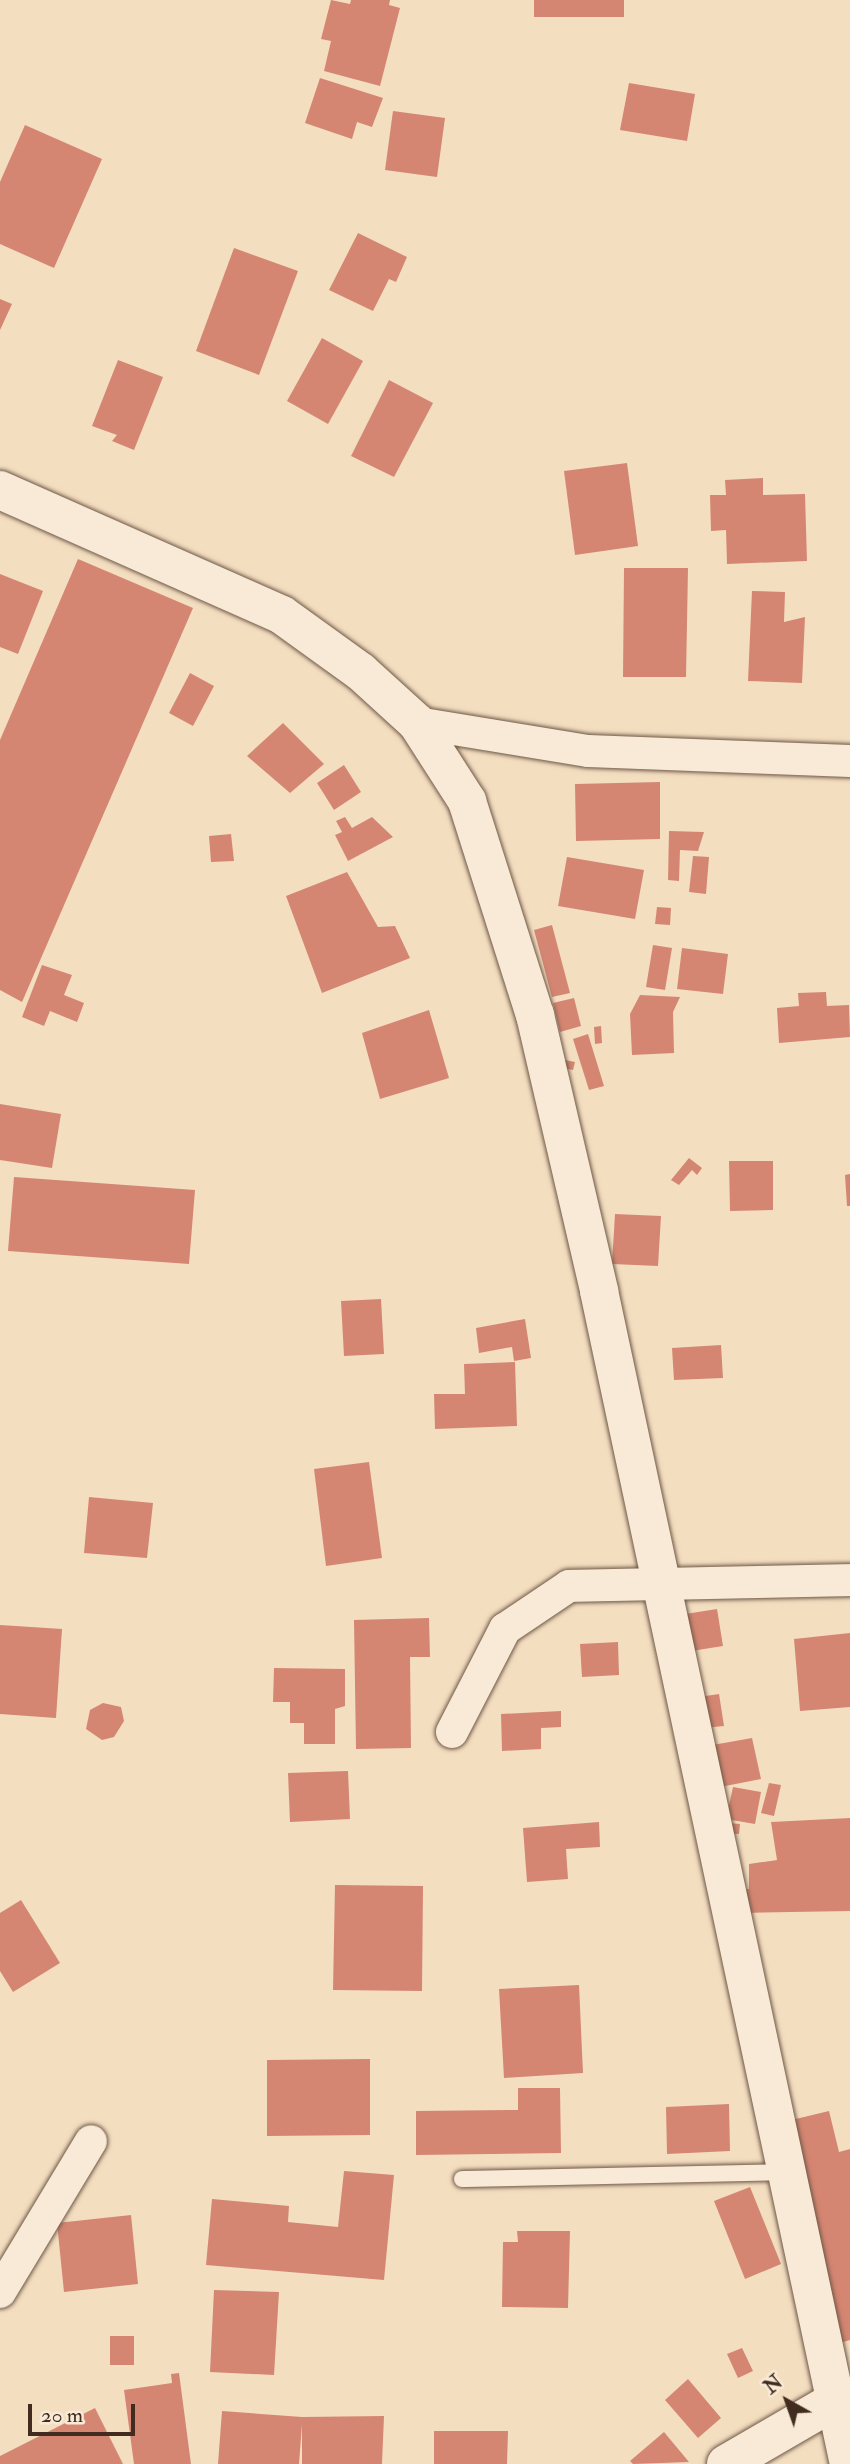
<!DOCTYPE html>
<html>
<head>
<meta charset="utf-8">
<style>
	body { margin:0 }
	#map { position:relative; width:850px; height:2464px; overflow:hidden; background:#f4dec0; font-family:"IM FELL Double Pica",serif }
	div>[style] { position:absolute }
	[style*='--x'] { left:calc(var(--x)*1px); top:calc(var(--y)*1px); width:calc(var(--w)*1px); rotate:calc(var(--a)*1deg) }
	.building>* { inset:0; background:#d48672 }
	.roads { filter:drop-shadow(0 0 2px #6e5847) drop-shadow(0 0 2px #6e5847) }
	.lane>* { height:16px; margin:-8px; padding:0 8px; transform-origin:8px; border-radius:8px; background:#f8ead6 }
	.street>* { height:32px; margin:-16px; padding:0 16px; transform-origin:16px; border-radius:16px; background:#f8ead6 }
	.secondary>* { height:38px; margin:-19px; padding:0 19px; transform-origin:19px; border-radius:19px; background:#f8ead6 }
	span { translate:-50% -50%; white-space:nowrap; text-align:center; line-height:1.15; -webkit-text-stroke:7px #f8ead6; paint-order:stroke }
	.north { position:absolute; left:752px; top:2366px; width:70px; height:70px; -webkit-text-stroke:5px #f8ead6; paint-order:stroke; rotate:320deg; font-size:19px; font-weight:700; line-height:28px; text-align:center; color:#422c1f }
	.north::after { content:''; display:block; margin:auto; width:24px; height:32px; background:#422c1f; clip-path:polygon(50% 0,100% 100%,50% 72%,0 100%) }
	.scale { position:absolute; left:28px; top:2404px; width:107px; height:32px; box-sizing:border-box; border:4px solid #422c1f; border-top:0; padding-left:9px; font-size:21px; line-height:24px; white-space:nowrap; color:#422c1f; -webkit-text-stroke:5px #f8ead6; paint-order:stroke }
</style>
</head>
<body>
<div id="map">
	<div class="building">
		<i style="clip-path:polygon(331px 0,350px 4px,351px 0,390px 0,389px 5px,400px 8px,380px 86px,324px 71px,331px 41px,321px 39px)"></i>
		<i style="clip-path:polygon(534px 0,624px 0,624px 17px,534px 17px)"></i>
		<i style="clip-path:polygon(320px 78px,383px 98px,372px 127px,357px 122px,352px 139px,305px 123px)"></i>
		<i style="clip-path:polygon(629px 83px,695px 94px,687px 141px,620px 130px)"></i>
		<i style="clip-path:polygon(393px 111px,445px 118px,437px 177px,385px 170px)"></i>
		<i style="clip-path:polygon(25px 125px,102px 159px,54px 268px,0 244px,0 182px)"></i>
		<i style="clip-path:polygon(358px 233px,407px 257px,396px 282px,389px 279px,373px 311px,329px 290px)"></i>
		<i style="clip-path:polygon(234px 248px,298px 271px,259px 375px,196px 351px)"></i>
		<i style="clip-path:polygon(0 299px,12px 304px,0 330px)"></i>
		<i style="clip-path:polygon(322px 338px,363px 361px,328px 424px,287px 401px)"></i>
		<i style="clip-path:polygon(118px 360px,163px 377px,134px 450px,112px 441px,117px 435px,92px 426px)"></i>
		<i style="clip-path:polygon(389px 380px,433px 403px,394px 477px,351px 456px)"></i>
		<i style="clip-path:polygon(627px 463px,638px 546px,575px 555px,564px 471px)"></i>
		<i style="clip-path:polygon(763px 478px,763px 495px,805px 494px,807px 561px,727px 564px,726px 530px,711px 531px,710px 495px,726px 495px,725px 480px)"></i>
		<i style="clip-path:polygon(78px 559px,193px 608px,22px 1002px,0 990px,0 740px)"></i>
		<i style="clip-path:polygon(624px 568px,688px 568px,686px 677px,623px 677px)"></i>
		<i style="clip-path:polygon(0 574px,43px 591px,18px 654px,0 647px)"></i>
		<i style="clip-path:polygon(752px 591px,785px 592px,784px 622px,805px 617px,802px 683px,748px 681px)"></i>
		<i style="clip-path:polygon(190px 673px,214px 686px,193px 726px,169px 713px)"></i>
		<i style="clip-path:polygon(283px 723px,324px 764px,290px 793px,247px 756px)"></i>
		<i style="clip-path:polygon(344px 765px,361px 792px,334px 810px,317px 783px)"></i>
		<i style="clip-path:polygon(660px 782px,660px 839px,576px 841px,575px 784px)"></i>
		<i style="clip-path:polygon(345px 817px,352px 828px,372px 817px,393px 837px,348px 861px,335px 835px,342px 832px,336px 821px)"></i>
		<i style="clip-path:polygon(669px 831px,704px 832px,698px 851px,680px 850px,679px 881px,668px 880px)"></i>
		<i style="clip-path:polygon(231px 834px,234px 861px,211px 862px,209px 836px)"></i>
		<i style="clip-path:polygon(693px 856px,709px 857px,706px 894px,689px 892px)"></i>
		<i style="clip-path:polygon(567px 857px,644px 870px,635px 919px,558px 906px)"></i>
		<i style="clip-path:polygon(347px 872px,378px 927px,395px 926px,410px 958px,322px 993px,286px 896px)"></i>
		<i style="clip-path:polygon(657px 907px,671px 908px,670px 925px,655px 924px)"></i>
		<i style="clip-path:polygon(552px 925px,570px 993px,552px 997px,534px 930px)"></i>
		<i style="clip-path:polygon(653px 945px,672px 948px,665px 990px,646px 987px)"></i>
		<i style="clip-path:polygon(682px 948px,728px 954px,723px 994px,677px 989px)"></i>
		<i style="clip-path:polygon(42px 965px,72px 975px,64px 995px,84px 1003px,77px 1022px,50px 1011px,44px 1026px,22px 1017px)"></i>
		<i style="clip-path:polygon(826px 992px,827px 1006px,849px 1005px,850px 1037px,779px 1043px,777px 1008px,799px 1006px,798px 993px)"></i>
		<i style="clip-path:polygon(640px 995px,680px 997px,673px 1012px,674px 1053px,632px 1055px,630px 1014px)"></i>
		<i style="clip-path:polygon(574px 998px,581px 1026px,560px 1032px,553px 1003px)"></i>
		<i style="clip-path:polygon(429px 1010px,449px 1078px,380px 1099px,362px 1033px)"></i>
		<i style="clip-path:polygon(601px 1026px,602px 1043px,595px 1044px,594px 1027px)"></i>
		<i style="clip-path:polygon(588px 1034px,604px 1086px,589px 1090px,573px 1039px)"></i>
		<i style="clip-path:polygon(565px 1060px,575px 1062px,573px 1070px,563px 1068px)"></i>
		<i style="clip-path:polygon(0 1104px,61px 1114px,52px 1168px,0 1160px)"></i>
		<i style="clip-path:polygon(689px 1158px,702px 1168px,697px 1175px,692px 1170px,679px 1185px,671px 1180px)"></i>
		<i style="clip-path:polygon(729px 1161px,773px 1161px,773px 1210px,730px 1211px)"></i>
		<i style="clip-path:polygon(850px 1174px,850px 1206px,847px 1206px,845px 1175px)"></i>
		<i style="clip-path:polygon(14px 1177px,195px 1190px,189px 1264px,8px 1251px)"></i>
		<i style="clip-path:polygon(615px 1214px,661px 1216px,658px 1266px,612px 1264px)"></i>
		<i style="clip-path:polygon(381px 1299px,384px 1354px,344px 1356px,341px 1301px)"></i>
		<i style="clip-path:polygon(525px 1319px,531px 1358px,514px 1361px,512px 1347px,479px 1353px,476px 1328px)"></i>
		<i style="clip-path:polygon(721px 1345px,723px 1378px,674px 1380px,672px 1348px)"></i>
		<i style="clip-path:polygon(515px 1362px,517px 1426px,435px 1429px,434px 1394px,465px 1394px,464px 1364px)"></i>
		<i style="clip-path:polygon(369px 1462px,382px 1558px,326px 1566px,314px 1469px)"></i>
		<i style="clip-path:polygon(89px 1497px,153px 1503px,147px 1558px,84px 1553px)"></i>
		<i style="clip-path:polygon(717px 1609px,723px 1646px,685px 1652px,679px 1615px)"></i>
		<i style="clip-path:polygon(429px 1618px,430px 1657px,410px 1657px,411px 1748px,356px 1749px,354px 1620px)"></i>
		<i style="clip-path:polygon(0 1625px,62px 1629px,56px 1718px,0 1714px)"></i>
		<i style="clip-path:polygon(850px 1633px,850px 1707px,800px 1711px,794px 1639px)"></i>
		<i style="clip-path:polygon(618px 1642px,619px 1675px,582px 1677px,580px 1644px)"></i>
		<i style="clip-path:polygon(274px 1668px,345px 1669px,345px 1706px,335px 1709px,335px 1744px,304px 1744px,304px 1723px,290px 1723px,290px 1702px,273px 1702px)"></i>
		<i style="clip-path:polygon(719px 1694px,724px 1726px,703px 1728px,699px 1697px)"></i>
		<i style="clip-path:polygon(103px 1703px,121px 1707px,124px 1721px,114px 1737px,102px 1740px,86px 1729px,90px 1710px)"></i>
		<i style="clip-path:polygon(561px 1711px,561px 1727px,541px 1728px,541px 1749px,502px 1751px,501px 1714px)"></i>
		<i style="clip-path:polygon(752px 1738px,761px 1779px,715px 1788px,707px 1746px)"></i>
		<i style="clip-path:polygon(348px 1771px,350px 1819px,290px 1822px,288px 1773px)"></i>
		<i style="clip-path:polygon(769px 1783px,781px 1785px,774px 1816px,761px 1813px)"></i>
		<i style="clip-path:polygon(733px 1787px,761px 1792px,755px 1824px,726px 1819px)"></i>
		<i style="clip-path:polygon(850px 1818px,850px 1911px,741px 1913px,740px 1890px,749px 1889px,749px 1864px,777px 1860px,771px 1822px)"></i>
		<i style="clip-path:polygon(599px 1822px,600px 1847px,566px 1849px,568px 1879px,527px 1882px,523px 1828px)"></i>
		<i style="clip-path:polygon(727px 1823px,740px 1824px,739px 1834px,726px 1833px)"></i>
		<i style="clip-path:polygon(335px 1885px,423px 1886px,422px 1991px,333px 1990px)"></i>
		<i style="clip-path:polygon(21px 1900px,60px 1963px,13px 1992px,0 1971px,0 1913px)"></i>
		<i style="clip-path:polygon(579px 1985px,583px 2073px,504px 2078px,499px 1989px)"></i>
		<i style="clip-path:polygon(370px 2059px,370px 2135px,267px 2136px,267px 2060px)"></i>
		<i style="clip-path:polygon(518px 2088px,560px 2088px,561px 2153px,416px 2155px,416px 2111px,518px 2110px)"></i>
		<i style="clip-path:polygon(729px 2104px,730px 2151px,667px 2154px,666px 2107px)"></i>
		<i style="clip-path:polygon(829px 2111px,839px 2152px,850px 2149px,850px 2340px,843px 2342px,830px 2333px,779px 2123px)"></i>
		<i style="clip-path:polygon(344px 2171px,394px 2175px,384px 2280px,206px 2265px,212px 2199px,289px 2206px,288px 2222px,338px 2227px)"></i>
		<i style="clip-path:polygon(750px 2187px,781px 2264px,745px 2279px,714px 2201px)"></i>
		<i style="clip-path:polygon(131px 2215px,138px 2284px,64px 2292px,57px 2223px)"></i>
		<i style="clip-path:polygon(517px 2231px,570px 2231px,568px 2308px,502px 2307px,503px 2242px,518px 2242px)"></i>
		<i style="clip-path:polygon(214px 2290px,279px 2292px,274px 2375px,210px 2372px)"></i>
		<i style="clip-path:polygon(110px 2336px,134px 2336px,134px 2365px,110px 2365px)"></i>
		<i style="clip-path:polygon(742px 2348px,753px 2371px,738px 2378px,727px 2354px)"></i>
		<i style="clip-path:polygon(179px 2373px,191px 2464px,134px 2464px,124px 2390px,172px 2383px,171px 2374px)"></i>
		<i style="clip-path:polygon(688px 2379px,721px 2418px,698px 2438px,665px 2400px)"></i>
		<i style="clip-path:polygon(95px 2408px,123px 2464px,0 2464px,0 2456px)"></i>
		<i style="clip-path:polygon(222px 2411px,302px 2417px,384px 2416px,382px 2464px,302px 2464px,302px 2424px,299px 2464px,218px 2464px)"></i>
		<i style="clip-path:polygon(434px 2431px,508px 2431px,507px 2464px,434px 2464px)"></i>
		<i style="clip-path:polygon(664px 2432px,689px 2462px,633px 2464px,630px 2461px)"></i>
	</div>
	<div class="roads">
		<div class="lane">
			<i style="--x:462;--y:2179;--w:322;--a:-1.2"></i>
		</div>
		<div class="street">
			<i style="--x:417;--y:723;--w:173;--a:9.3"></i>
			<i style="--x:588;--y:751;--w:262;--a:2.2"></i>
			<i style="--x:452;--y:1732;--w:116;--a:-62.8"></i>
			<i style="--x:505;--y:1629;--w:77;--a:-33.9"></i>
			<i style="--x:569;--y:1586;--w:281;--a:-1.2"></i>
			<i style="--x:0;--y:2292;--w:176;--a:-58.9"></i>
		</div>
		<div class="secondary">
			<i style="--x:0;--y:490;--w:308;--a:23.9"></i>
			<i style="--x:282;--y:615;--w:97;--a:35.8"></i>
			<i style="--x:361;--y:672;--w:76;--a:42.3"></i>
			<i style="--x:417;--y:723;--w:93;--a:57.3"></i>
			<i style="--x:467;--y:801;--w:225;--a:72.4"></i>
			<i style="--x:535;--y:1015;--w:283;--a:76.9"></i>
			<i style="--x:599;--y:1291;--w:1199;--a:77.97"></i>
			<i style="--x:726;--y:2464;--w:124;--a:-30.1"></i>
		</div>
	</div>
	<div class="north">N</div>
	<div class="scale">20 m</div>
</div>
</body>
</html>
